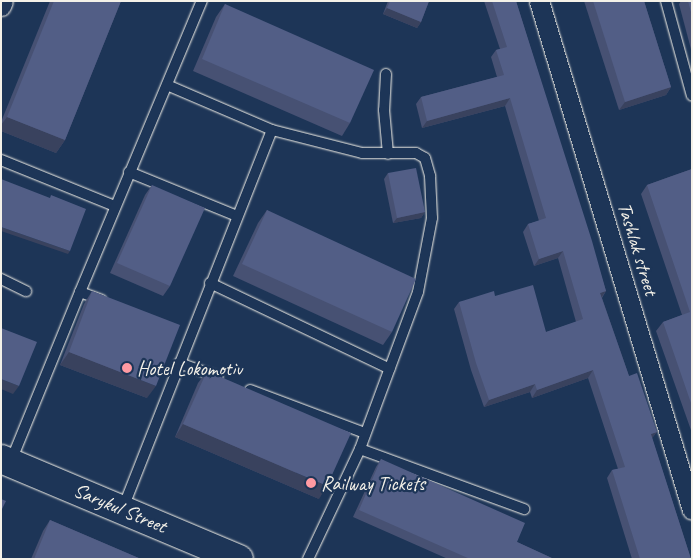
<!DOCTYPE html>
<html>
<head>
<meta charset="utf-8">
<style>
	body { margin:0 }
	#map { position:relative; width:693px; height:560px; overflow:hidden; background:#1d3557; font-family:Caveat,sans-serif }
	div>[style] { position:absolute }
	[style*='--x'] { left:calc(var(--x)*1px); top:calc(var(--y)*1px); width:calc(var(--w)*1px); rotate:calc(var(--a)*1deg) }
	.roads { filter:drop-shadow(0 0 1px #f4f1e8) drop-shadow(0 0 1px #f4f1e8) }
	.service>* { height:10px; margin:-5px; padding:0 5px; transform-origin:5px; border-radius:5px; background:#1d3557 }
	.minor>* { height:19px; margin:-9.5px; padding:0 9.5px; transform-origin:9.5px; border-radius:9.5px; background:#1d3557 }
	.secondary>* { height:28px; margin:-14px; padding:0 14px; transform-origin:14px; border-radius:14px; background:#1d3557 }
	.wall>* { inset:0; background:#475173 }
	.shaded-wall>* { inset:0; background:#39425e }
	.building>* { inset:0; background:#525e86 }
	.dots>* { width:14px; height:14px; translate:-50% -50%; box-sizing:border-box; border:2px solid #1d3557; border-radius:50% }
	span { translate:-50% -50%; white-space:nowrap; text-align:center; line-height:1.15; -webkit-text-stroke:4.5px #1d3557; paint-order:stroke }
	.street-label { font-size:20px; color:#f4f1e8 }
	.poi-label { font-size:20px; color:#f4f1e8 }
	.left { translate:0 -50%; text-align:left }
	.frame { position:absolute; inset:0; border:2px solid #f4f1e8; pointer-events:none }
</style>
</head>
<body>
<div id="map">
	<div class="roads">
		<div class="service">
			<i style="--x:666;--y:1;--w:98;--a:74.7"></i>
			<i style="--x:386;--y:74;--w:36;--a:93"></i>
			<i style="--x:384;--y:110;--w:44;--a:84.8"></i>
			<i style="--x:272;--y:130;--w:93;--a:14.3"></i>
			<i style="--x:362;--y:153;--w:54;--a:0"></i>
			<i style="--x:416;--y:153;--w:10;--a:29"></i>
			<i style="--x:425;--y:158;--w:19;--a:74"></i>
			<i style="--x:430;--y:176;--w:42;--a:87.3"></i>
			<i style="--x:432;--y:218;--w:75;--a:100.7"></i>
			<i style="--x:418;--y:292;--w:167;--a:110.3"></i>
			<i style="--x:360;--y:449;--w:122;--a:115.3"></i>
			<i style="--x:1;--y:160;--w:123;--a:22"></i>
			<i style="--x:129;--y:172;--w:117;--a:22.2"></i>
			<i style="--x:1;--y:279;--w:28;--a:26"></i>
			<i style="--x:210;--y:283;--w:199;--a:25.5"></i>
			<i style="--x:80;--y:292;--w:316;--a:-67.3"></i>
			<i style="--x:179;--y:363;--w:41;--a:19.7"></i>
			<i style="--x:250;--y:390;--w:123;--a:20.5"></i>
			<i style="--x:360;--y:449;--w:175;--a:20.1"></i>
			<i style="--x:11;--y:461;--w:183;--a:-67.8"></i>
			<i style="--x:80;--y:292;--w:23;--a:20"></i>
			<i style="--x:123;--y:508;--w:406;--a:-68.5"></i>
			<i style="--x:272;--y:130;--w:114;--a:-156.8"></i>
		</div>
		<div class="minor">
			<i style="--x:539;--y:1;--w:531;--a:73.27"></i>
			<i style="--x:1;--y:6;--w:5;--a:-68"></i>
		</div>
		<div class="secondary">
			<i style="--x:1;--y:459;--w:258;--a:22.8"></i>
		</div>
	</div>
	<div class="wall">
		<i style="clip-path:polygon(50px 1px,121px 1px,65px 140px,56px 153px,1px 131px,1px 122px)"></i>
		<i style="clip-path:polygon(388px 1px,429px 1px,421px 22px,417px 28px,383px 14px)"></i>
		<i style="clip-path:polygon(484px 1px,516px 1px,606px 291px,602px 298px,629px 376px,657px 432px,652px 438px,691px 559px,632px 559px,607px 478px,612px 470px,618px 469px,588px 378px,532px 398px,530px 392px,484px 407px,471px 370px,454px 309px,459px 302px,495px 296px,546px 332px,576px 322px,558px 258px,534px 266px,523px 232px,528px 224px,539px 221px,505px 106px,422px 128px,416px 104px,421px 97px,497px 77px,491px 57px,496px 50px,500px 49px)"></i>
		<i style="clip-path:polygon(584px 1px,644px 1px,671px 87px,666px 95px,619px 110px)"></i>
		<i style="clip-path:polygon(681px 1px,692px 1px,692px 53px,679px 4px)"></i>
		<i style="clip-path:polygon(225px 4px,350px 123px,342px 136px,193px 71px,216px 17px)"></i>
		<i style="clip-path:polygon(692px 169px,692px 433px,656px 331px,663px 322px,682px 315px,641px 194px,647px 185px)"></i>
		<i style="clip-path:polygon(388px 173px,425px 212px,421px 218px,393px 223px,384px 179px)"></i>
		<i style="clip-path:polygon(152px 185px,170px 286px,163px 296px,110px 273px,145px 195px)"></i>
		<i style="clip-path:polygon(267px 210px,392px 332px,383px 345px,233px 276px,258px 223px)"></i>
		<i style="clip-path:polygon(92px 291px,147px 398px,60px 365px,84px 304px)"></i>
		<i style="clip-path:polygon(207px 371px,319px 499px,175px 437px,198px 383px)"></i>
		<i style="clip-path:polygon(381px 459px,517px 542px,554px 559px,448px 559px,353px 517px,376px 467px)"></i>
		<i style="clip-path:polygon(50px 520px,141px 559px,31px 559px,43px 531px)"></i>
	</div>
	<div class="shaded-wall">
		<i style="clip-path:polygon(387px 8px,421px 22px,417px 28px,383px 14px)"></i>
		<i style="clip-path:polygon(671px 87px,666px 95px,619px 110px,625px 102px)"></i>
		<i style="clip-path:polygon(510px 98px,505px 106px,422px 128px,427px 121px)"></i>
		<i style="clip-path:polygon(7px 117px,65px 140px,56px 153px,1px 131px,1px 125px)"></i>
		<i style="clip-path:polygon(425px 212px,421px 218px,393px 223px,397px 218px)"></i>
		<i style="clip-path:polygon(1px 227px,70px 251px,68px 254px,1px 231px)"></i>
		<i style="clip-path:polygon(563px 251px,558px 258px,534px 266px,539px 259px)"></i>
		<i style="clip-path:polygon(606px 291px,601px 298px,600px 293px)"></i>
		<i style="clip-path:polygon(69px 352px,156px 386px,147px 398px,60px 365px)"></i>
		<i style="clip-path:polygon(593px 370px,588px 378px,532px 398px,537px 390px)"></i>
		<i style="clip-path:polygon(1px 379px,19px 386px,13px 394px,1px 389px)"></i>
		<i style="clip-path:polygon(535px 384px,530px 392px,484px 407px,489px 400px)"></i>
		<i style="clip-path:polygon(183px 424px,327px 486px,319px 499px,175px 437px)"></i>
		<i style="clip-path:polygon(657px 432px,651px 439px,651px 434px)"></i>
	</div>
	<div class="building">
		<i style="clip-path:polygon(54px 1px,121px 1px,65px 140px,7px 117px)"></i>
		<i style="clip-path:polygon(390px 1px,429px 1px,421px 22px,387px 8px)"></i>
		<i style="clip-path:polygon(492px 1px,516px 1px,592px 241px,606px 291px,600px 293px,629px 376px,637px 373px,657px 432px,651px 434px,691px 559px,640px 559px,612px 470px,625px 467px,593px 370px,537px 390px,535px 384px,489px 400px,476px 363px,459px 302px,494px 291px,495px 296px,533px 285px,546px 332px,583px 319px,563px 251px,539px 259px,528px 224px,546px 218px,510px 98px,427px 121px,421px 97px,504px 75px,496px 50px,507px 47px)"></i>
		<i style="clip-path:polygon(593px 1px,644px 1px,671px 87px,625px 102px)"></i>
		<i style="clip-path:polygon(688px 1px,692px 1px,692px 16px)"></i>
		<i style="clip-path:polygon(225px 4px,374px 70px,350px 123px,202px 59px)"></i>
		<i style="clip-path:polygon(416px 168px,425px 212px,397px 218px,388px 173px)"></i>
		<i style="clip-path:polygon(692px 169px,692px 406px,663px 322px,690px 312px,647px 185px)"></i>
		<i style="clip-path:polygon(1px 179px,50px 198px,51px 195px,86px 209px,70px 251px,1px 227px)"></i>
		<i style="clip-path:polygon(152px 185px,205px 208px,170px 286px,117px 263px)"></i>
		<i style="clip-path:polygon(267px 210px,416px 279px,392px 332px,242px 264px)"></i>
		<i style="clip-path:polygon(92px 291px,180px 325px,156px 386px,69px 352px)"></i>
		<i style="clip-path:polygon(1px 328px,37px 342px,19px 386px,1px 379px)"></i>
		<i style="clip-path:polygon(207px 371px,351px 433px,327px 486px,183px 424px)"></i>
		<i style="clip-path:polygon(381px 459px,525px 523px,517px 542px,554px 559px,470px 559px,359px 510px)"></i>
		<i style="clip-path:polygon(1px 499px,6px 501px,1px 511px)"></i>
		<i style="clip-path:polygon(50px 520px,141px 559px,34px 559px)"></i>
	</div>
	<div class="dots">
		<i style="left:127px;top:368px;background:#ff9aa2"></i>
		<i style="left:311px;top:483px;background:#ff9aa2"></i>
	</div>
	<div class="street-label">
		<span style="left:638px;top:249px;rotate:73deg">Tashlak street</span>
		<span style="left:120px;top:508px;rotate:23deg">Sarykul Street</span>
	</div>
	<div class="poi-label">
		<span class="left" style="left:137px;top:368px">Hotel Lokomotiv</span>
		<span class="left" style="left:321px;top:483px">Railway Tickets</span>
	</div>
	<div class="frame"></div>
</div>
</body>
</html>
